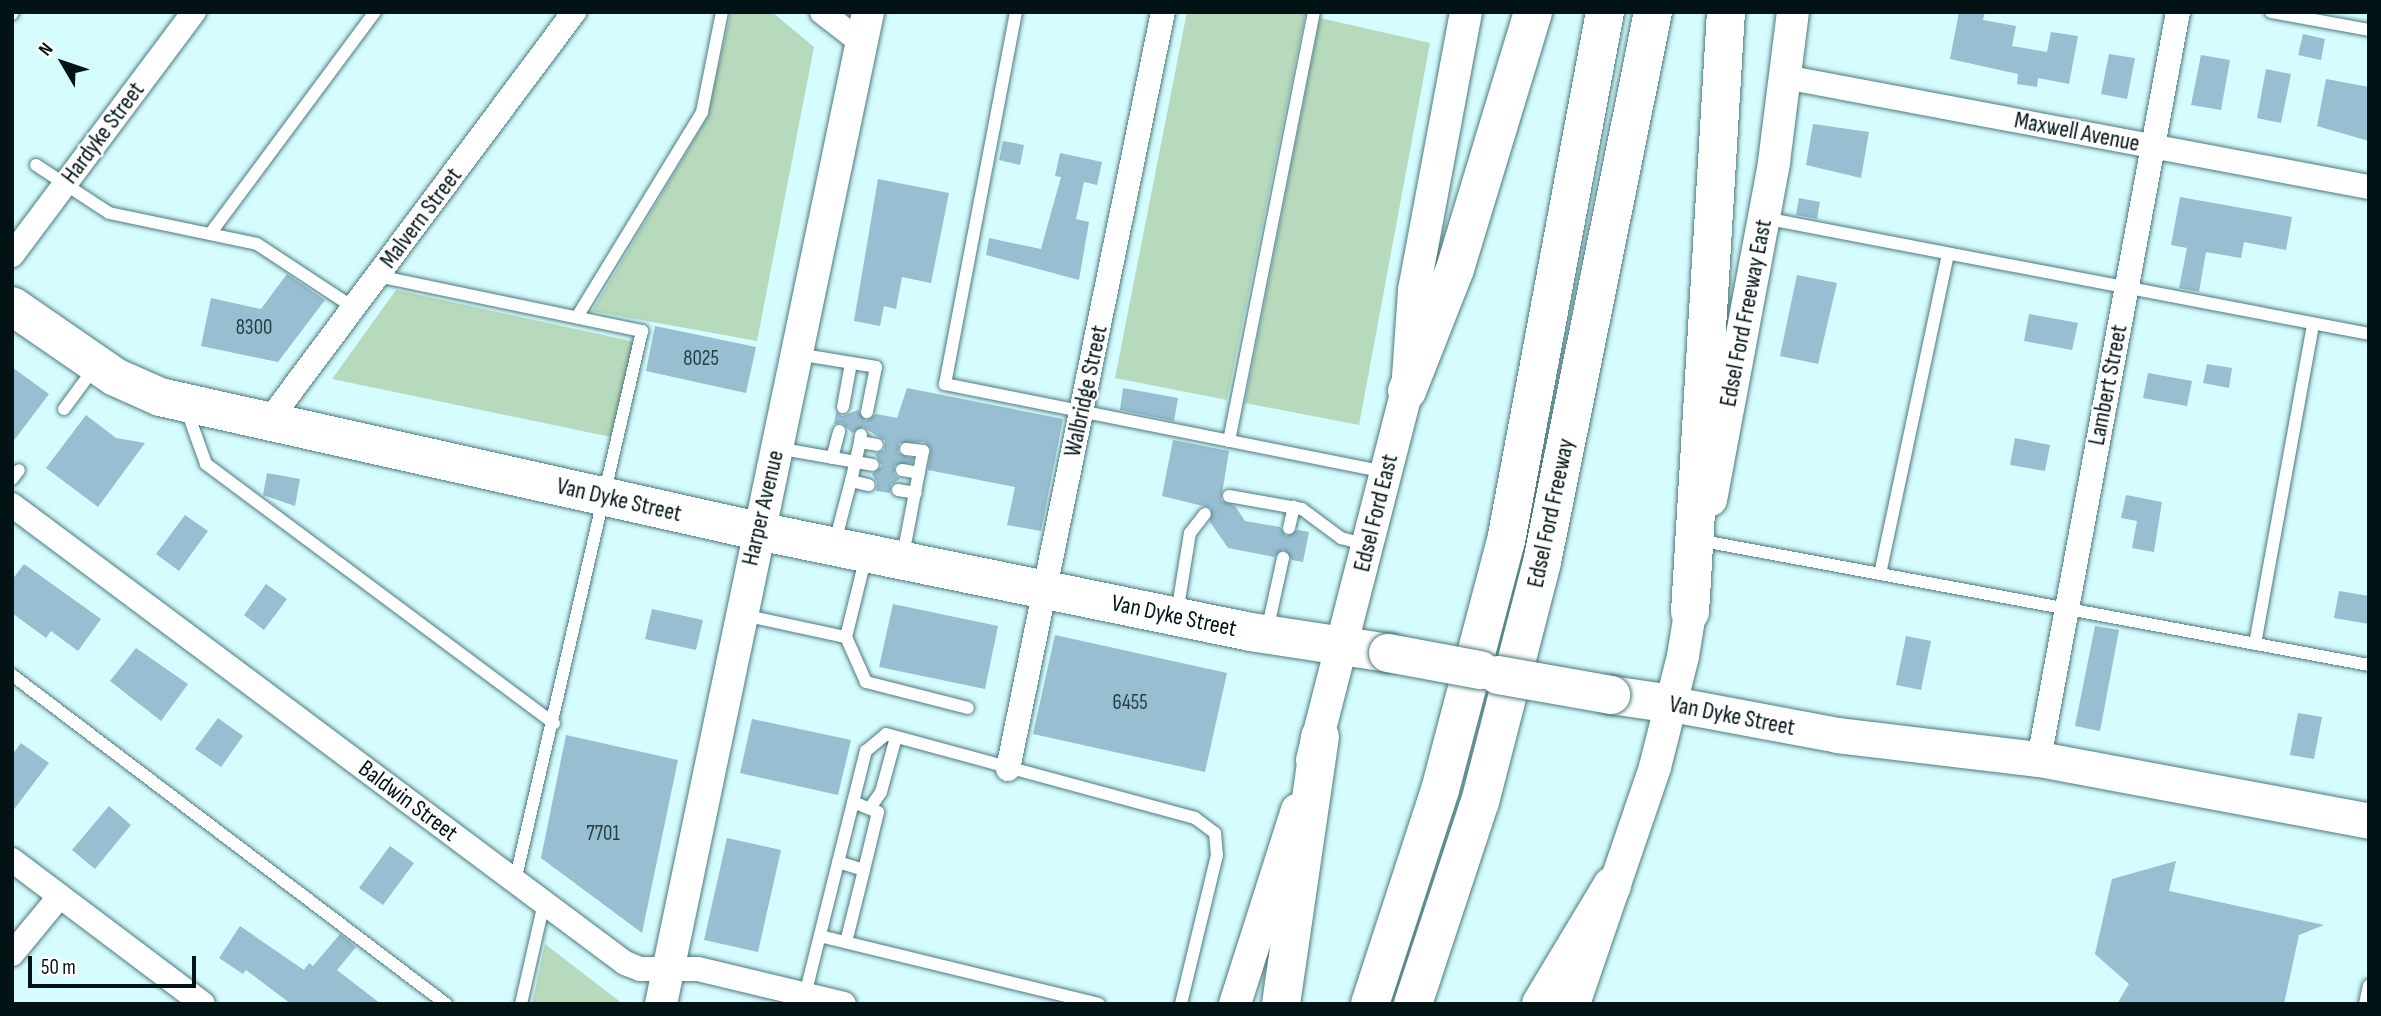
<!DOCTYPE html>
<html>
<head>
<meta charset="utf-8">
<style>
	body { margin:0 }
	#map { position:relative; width:2381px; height:1016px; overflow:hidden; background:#d5fcff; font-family:"Sofia Sans Condensed",sans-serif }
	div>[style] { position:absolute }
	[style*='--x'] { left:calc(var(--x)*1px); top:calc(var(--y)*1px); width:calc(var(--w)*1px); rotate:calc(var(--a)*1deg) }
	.green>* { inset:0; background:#b7d9bc }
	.building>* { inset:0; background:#97bed1 }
	.roads { filter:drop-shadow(0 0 2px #4c7a7d) drop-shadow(0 0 2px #4c7a7d) }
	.service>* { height:12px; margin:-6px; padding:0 6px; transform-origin:6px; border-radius:6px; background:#fff }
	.minor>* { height:24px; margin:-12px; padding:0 12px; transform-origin:12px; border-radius:12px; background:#fff }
	.tertiary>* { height:32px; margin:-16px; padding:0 16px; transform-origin:16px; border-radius:16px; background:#fff }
	.secondary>* { height:35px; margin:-17.5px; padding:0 17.5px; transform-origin:17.5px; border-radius:17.5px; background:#fff }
	.primary>* { height:38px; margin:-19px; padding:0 19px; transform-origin:19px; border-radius:19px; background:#fff }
	.motorway>* { height:38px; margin:-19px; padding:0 19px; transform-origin:19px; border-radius:19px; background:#fff }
	.bridges { filter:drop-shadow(0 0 2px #4c7a7d) drop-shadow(0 0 2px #4c7a7d) }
	.primary-bridge>* { height:38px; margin:-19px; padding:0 19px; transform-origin:19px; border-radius:19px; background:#fff }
	span { translate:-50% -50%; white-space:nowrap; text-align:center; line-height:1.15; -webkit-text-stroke:5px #fff; paint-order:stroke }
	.number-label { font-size:21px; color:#273e44 }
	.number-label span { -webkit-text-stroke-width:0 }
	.street-label { font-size:24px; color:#021315 }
	.frame { position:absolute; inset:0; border:14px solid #021315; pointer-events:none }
	.north { position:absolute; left:28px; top:28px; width:70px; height:70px; -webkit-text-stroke:5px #fff; paint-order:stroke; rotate:309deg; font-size:19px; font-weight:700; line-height:28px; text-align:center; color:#021315 }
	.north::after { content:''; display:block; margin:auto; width:24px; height:32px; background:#021315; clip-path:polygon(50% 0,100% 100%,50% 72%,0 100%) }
	.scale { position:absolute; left:28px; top:956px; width:168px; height:32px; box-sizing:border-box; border:4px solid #021315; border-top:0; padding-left:9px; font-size:21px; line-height:24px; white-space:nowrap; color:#021315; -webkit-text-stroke:5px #fff; paint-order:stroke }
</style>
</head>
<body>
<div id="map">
	<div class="green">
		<i style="clip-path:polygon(731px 12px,772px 12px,814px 47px,757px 341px,592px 311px,706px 120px)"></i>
		<i style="clip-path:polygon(1187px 12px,1305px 14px,1227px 400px,1115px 378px)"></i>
		<i style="clip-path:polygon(1320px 18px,1430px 43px,1359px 425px,1245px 403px)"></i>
		<i style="clip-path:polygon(396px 290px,635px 342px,611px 437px,332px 379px)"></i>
		<i style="clip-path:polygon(545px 944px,623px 1004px,532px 1004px)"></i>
	</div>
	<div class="building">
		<i style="clip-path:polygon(1959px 12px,1985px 12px,1983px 20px,2016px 26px,2012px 46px,2047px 52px,2051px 32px,2078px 36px,2069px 84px,2038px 78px,2037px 87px,2017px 84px,2018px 74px,1950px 59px)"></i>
		<i style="clip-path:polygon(2303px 34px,2325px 39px,2321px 60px,2298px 55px)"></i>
		<i style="clip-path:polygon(2109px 54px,2135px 58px,2127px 99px,2101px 94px)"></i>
		<i style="clip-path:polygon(2201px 55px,2230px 60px,2221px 110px,2191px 105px)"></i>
		<i style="clip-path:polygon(2266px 69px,2291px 74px,2281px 123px,2257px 118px)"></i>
		<i style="clip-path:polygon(2326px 79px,2369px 87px,2369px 141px,2317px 126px)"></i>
		<i style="clip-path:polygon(1813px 124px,1869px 132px,1861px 178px,1806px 165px)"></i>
		<i style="clip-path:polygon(1003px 141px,1024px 145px,1020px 165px,999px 160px)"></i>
		<i style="clip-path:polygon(1060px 153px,1102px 162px,1097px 185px,1084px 182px,1076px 219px,1089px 222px,1079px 280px,986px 255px,989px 238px,1041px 249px,1061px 177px,1055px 176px)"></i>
		<i style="clip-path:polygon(878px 179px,949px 193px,931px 283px,902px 277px,896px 309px,884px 306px,880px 326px,854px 321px)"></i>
		<i style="clip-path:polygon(2180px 197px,2292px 217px,2286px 250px,2244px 242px,2241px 258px,2206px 252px,2199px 292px,2179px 288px,2187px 248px,2171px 245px)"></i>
		<i style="clip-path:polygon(1799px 198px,1820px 202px,1817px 219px,1796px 215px)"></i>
		<i style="clip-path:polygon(287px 274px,325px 300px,278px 362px,201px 346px,211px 298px,261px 309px)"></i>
		<i style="clip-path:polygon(1797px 275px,1837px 283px,1818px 364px,1780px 356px)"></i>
		<i style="clip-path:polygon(2029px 314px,2078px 323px,2072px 350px,2024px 341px)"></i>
		<i style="clip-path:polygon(655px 326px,756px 347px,746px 393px,646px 371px)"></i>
		<i style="clip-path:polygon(2207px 364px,2232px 368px,2229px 388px,2203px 383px)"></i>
		<i style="clip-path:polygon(12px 367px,49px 394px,12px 443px)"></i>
		<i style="clip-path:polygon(2148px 373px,2192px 381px,2187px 406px,2143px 398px)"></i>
		<i style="clip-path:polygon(907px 388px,1063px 419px,1041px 531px,1007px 525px,1015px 487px,928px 470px,931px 449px,924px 442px,899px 443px,898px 453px,913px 459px,912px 463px,895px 465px,894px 474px,900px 479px,891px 485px,890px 493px,876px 491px,877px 483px,872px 474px,882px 466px,875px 454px,884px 450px,885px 441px,863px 427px,852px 433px,842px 423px,834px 424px,836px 412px,842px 416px,858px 410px,866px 421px,876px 414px,897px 418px)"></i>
		<i style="clip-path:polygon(1123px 388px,1178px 398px,1174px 421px,1120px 410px)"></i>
		<i style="clip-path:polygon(86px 415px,116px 438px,145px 443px,98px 507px,46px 468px)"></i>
		<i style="clip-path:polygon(2015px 438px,2050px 445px,2045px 471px,2010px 465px)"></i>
		<i style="clip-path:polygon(1173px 440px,1229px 451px,1221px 500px,1235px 506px,1245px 521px,1280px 527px,1286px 536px,1298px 530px,1309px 532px,1303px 562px,1292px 560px,1284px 549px,1274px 557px,1228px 548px,1210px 522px,1211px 508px,1162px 496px)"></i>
		<i style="clip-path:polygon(267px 473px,300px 479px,295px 506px,263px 495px)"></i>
		<i style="clip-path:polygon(2126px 495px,2162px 502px,2154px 552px,2132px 548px,2137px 521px,2121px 518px)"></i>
		<i style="clip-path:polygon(185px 515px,208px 531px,179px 571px,156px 554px)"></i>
		<i style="clip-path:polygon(24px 564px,101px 619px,78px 651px,51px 631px,46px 638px,12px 613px,12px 580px)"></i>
		<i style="clip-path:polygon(266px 584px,287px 599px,264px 630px,244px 615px)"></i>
		<i style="clip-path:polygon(2339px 591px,2369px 596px,2369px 624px,2334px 618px)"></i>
		<i style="clip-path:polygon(893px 604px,998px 626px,985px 689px,879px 667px)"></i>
		<i style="clip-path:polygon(652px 609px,703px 620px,696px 650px,645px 639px)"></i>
		<i style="clip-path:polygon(2095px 626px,2119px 630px,2100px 731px,2075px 726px)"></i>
		<i style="clip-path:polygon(1055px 635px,1227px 673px,1205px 772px,1033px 734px)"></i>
		<i style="clip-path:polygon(1906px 636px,1931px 641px,1921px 690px,1896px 685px)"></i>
		<i style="clip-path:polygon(136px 648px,188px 684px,161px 721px,110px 681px)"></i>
		<i style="clip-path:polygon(2298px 713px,2322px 717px,2314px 759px,2290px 755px)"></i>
		<i style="clip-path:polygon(218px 718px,243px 736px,221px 767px,195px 749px)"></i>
		<i style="clip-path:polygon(752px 719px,851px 740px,838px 795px,740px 773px)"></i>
		<i style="clip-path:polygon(566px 735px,678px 760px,642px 933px,541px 858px)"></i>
		<i style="clip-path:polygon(21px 743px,49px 763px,12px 812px,12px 755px)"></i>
		<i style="clip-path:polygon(109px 806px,131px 825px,95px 869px,72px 850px)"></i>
		<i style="clip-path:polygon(727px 838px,781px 850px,758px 952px,704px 940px)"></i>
		<i style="clip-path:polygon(390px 846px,414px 863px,383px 905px,359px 888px)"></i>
		<i style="clip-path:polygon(2176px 861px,2169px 891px,2324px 925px,2299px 935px,2284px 1004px,2117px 1004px,2129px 984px,2095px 954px,2112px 879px)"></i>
		<i style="clip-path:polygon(240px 926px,304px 970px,309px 963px,313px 966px,340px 934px,356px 947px,337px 970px,381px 1004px,291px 1004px,246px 970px,243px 974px,219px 958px)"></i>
	</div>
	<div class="roads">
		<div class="service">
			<i style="--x:1016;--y:12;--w:379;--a:100.8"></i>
			<i style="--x:945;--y:384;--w:450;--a:11.3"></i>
			<i style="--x:2271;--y:12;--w:100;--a:10.4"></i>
			<i style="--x:12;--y:14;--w:2;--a:-63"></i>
			<i style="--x:36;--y:165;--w:87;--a:33.3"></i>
			<i style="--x:109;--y:213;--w:151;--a:11.8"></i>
			<i style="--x:257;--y:244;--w:116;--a:33.4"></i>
			<i style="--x:1764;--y:218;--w:616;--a:10.85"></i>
			<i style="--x:210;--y:234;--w:277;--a:-53.4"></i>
			<i style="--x:378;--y:276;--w:270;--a:11.8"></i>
			<i style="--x:642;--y:331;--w:564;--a:103"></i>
			<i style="--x:577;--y:317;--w:240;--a:-58.6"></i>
			<i style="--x:702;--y:112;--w:102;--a:-78.7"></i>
			<i style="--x:797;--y:354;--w:80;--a:9.3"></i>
			<i style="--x:876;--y:367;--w:46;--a:101.3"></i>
			<i style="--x:843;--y:407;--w:45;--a:-79.7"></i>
			<i style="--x:186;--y:408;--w:59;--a:70.3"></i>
			<i style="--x:206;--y:464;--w:434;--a:36.7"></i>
			<i style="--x:64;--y:409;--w:52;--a:-53.6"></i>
			<i style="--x:861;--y:435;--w:7;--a:98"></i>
			<i style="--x:860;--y:442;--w:17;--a:10"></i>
			<i style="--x:1229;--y:441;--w:437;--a:-78.8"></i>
			<i style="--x:860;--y:442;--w:40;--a:103"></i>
			<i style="--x:851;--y:481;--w:18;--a:13"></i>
			<i style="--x:777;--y:448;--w:97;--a:10"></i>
			<i style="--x:832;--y:458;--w:28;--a:-75"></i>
			<i style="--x:902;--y:470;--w:17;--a:10"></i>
			<i style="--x:12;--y:479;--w:11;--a:-52"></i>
			<i style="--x:898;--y:490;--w:18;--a:9"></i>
			<i style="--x:1229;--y:496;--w:74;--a:10.1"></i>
			<i style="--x:1302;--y:509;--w:49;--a:36.6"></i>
			<i style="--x:1341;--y:538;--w:27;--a:15"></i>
			<i style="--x:1289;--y:528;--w:22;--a:-77"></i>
			<i style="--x:1703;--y:541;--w:677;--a:10.55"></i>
			<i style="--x:835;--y:542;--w:63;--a:-75.3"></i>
			<i style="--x:903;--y:555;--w:106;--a:-79.1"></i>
			<i style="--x:923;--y:451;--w:17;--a:-173"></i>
			<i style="--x:1880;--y:574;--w:327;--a:-78"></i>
			<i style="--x:1177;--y:613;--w:81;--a:-80.8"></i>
			<i style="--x:1190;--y:533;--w:24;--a:-52"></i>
			<i style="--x:743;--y:615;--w:105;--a:12.1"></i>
			<i style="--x:846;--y:637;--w:83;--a:-76.1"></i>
			<i style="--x:1267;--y:631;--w:75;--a:-77.6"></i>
			<i style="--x:846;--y:637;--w:49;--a:66"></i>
			<i style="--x:866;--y:682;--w:105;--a:14.3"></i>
			<i style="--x:2255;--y:644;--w:325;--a:-79.7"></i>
			<i style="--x:12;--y:675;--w:545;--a:37.16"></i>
			<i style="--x:853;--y:802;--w:27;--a:22"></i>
			<i style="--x:878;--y:812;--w:60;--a:103.6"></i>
			<i style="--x:872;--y:805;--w:16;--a:-55"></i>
			<i style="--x:881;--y:792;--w:57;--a:-74.7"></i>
			<i style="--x:838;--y:862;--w:27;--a:17"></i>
			<i style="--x:864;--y:870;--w:74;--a:104"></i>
			<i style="--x:820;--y:936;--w:287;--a:13.7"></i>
			<i style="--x:805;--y:995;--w:252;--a:-76"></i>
			<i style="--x:866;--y:751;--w:26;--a:-40"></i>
			<i style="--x:886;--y:734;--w:320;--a:15.2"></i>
			<i style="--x:1195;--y:818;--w:25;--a:37"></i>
			<i style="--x:1215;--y:833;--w:22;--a:85"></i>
			<i style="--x:1217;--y:855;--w:153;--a:103.6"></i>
			<i style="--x:521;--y:1004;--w:104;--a:-77.2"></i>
			<i style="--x:2365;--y:1004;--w:19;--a:-78"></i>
		</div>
		<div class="minor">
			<i style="--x:822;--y:12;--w:51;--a:37.8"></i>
			<i style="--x:1785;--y:77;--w:594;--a:10.67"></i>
			<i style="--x:12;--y:255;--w:304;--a:-53.2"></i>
			<i style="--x:268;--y:422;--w:512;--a:-53.26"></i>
			<i style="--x:12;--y:505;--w:765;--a:36.77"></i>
			<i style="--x:625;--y:963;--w:16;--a:22"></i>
			<i style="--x:640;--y:969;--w:58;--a:0"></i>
			<i style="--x:698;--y:969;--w:150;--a:13.5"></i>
			<i style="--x:2039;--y:759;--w:760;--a:-79.46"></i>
			<i style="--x:1008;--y:769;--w:773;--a:-78.43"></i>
			<i style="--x:12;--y:860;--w:239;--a:37"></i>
			<i style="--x:12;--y:954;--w:75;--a:-50.4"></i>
		</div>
		<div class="tertiary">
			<i style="--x:1711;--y:500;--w:344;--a:-79.4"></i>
			<i style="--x:1774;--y:162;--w:151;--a:-82.8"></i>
			<i style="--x:1312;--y:760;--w:381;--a:-75.6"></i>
			<i style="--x:1407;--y:391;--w:101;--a:-86"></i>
			<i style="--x:1414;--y:290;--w:283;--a:-79.4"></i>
			<i style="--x:661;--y:1004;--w:1013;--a:-78.21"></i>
			<i style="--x:1235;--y:1004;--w:204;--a:-72.3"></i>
			<i style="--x:1574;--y:1004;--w:250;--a:-71.1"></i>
			<i style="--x:1655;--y:767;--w:114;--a:-75.8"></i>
			<i style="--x:1683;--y:656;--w:68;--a:-80.7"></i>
		</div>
		<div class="secondary">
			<i style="--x:1672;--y:704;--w:168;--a:10.6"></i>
			<i style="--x:1837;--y:735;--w:203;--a:6.8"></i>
			<i style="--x:2039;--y:759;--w:336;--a:10.6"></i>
		</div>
		<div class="primary">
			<i style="--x:12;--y:306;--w:125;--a:34.6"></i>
			<i style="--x:115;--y:377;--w:49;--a:24"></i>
			<i style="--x:160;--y:397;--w:613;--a:12.63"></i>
			<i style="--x:758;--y:531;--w:503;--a:11.58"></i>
			<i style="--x:1251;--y:632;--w:139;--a:8.7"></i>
			<i style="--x:1611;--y:695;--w:62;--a:8.4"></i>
		</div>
		<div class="motorway">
			<i style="--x:1407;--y:391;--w:131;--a:-68.5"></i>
			<i style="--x:1455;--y:269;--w:269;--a:-73.1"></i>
			<i style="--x:1690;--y:612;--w:601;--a:-86.57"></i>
			<i style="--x:1281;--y:1004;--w:270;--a:-81.7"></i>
			<i style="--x:1370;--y:1004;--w:225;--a:-71.9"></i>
			<i style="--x:1440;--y:790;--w:258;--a:-75.2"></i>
			<i style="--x:1506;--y:541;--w:538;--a:-79.4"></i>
			<i style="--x:1413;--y:1004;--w:213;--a:-71.7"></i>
			<i style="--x:1480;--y:802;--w:248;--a:-75.5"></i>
			<i style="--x:1542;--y:562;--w:561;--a:-78.59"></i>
			<i style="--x:1541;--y:1004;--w:138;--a:-59"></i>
		</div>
	</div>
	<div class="bridges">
		<div class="primary-bridge">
			<i style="--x:1388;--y:653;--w:94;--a:10.5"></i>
			<i style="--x:1498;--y:675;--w:115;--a:10"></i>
		</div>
	</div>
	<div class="number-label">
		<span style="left:254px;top:328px">8300</span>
		<span style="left:701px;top:359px">8025</span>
		<span style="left:1130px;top:703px">6455</span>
		<span style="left:603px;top:834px">7701</span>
	</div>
	<div class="street-label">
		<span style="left:2077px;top:132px;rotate:11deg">Maxwell Avenue</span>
		<span style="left:103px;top:133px;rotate:-53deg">Hardyke Street</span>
		<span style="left:421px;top:218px;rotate:-53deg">Malvern Street</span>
		<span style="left:1746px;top:313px;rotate:-79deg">Edsel Ford Freeway East</span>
		<span style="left:2108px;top:385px;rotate:-79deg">Lambert Street</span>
		<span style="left:1086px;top:391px;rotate:-78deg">Walbridge Street</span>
		<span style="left:619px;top:500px;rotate:13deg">Van Dyke Street</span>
		<span style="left:763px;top:508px;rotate:-77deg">Harper Avenue</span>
		<span style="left:1376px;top:513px;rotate:-76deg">Edsel Ford East</span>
		<span style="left:1551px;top:513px;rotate:-78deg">Edsel Ford Freeway</span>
		<span style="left:1174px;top:616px;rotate:12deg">Van Dyke Street</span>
		<span style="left:1732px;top:716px;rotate:11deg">Van Dyke Street</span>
		<span style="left:408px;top:801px;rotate:37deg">Baldwin Street</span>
	</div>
	<div class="frame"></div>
	<div class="north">N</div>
	<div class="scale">50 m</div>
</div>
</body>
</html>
